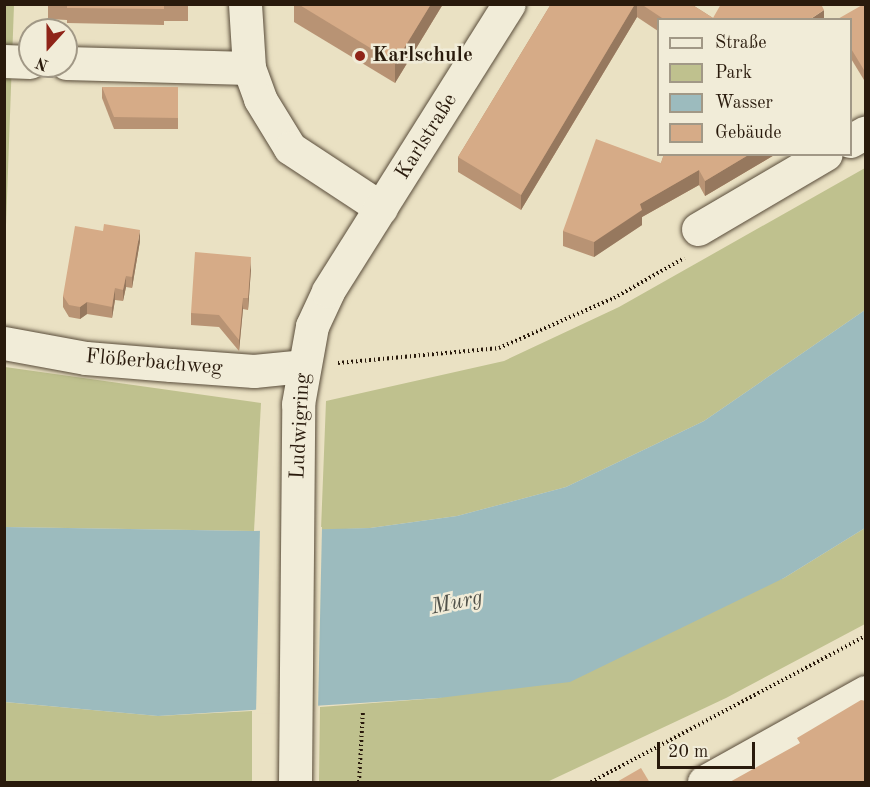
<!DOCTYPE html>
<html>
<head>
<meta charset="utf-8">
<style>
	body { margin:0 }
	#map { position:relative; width:870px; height:787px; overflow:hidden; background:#eae1c3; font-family:"Old Standard TT",serif }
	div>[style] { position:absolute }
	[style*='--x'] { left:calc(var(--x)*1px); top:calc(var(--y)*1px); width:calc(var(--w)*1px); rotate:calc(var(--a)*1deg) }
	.green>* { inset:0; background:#bfc18e }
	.water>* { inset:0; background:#9cbbbe }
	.pier>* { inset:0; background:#eae1c3 }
	.path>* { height:4px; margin-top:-2px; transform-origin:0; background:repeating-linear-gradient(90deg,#291a0c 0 1.5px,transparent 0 4.5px) }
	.roads { filter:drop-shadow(0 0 2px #594c3a) drop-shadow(0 0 2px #594c3a) }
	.minor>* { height:33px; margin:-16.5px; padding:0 16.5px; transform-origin:16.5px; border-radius:16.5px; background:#f1ecd8 }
	.wall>* { inset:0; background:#b89374 }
	.shaded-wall>* { inset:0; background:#96785e }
	.building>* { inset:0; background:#d6ab87 }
	.dots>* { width:16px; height:16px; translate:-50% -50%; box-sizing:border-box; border:3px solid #f1ecd8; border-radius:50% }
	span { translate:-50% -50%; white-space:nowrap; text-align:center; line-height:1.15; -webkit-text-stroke:5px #f1ecd8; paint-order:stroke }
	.poi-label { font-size:21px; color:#291a0c; font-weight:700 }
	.left { translate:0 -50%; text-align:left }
	.street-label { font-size:21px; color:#291a0c }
	.water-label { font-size:22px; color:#51524a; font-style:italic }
	.frame { position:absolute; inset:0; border:6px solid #291a0c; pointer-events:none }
	.legend { position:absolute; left:657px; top:18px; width:195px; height:138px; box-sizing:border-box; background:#f1ecd8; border:2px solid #a19886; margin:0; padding:8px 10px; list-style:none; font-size:18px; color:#291a0c }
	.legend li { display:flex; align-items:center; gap:12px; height:30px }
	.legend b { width:30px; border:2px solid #a19886 }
	.north { position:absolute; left:18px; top:18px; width:60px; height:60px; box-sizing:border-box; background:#f1ecd8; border:2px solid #a19886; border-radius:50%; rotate:201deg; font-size:16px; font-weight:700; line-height:24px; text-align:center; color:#291a0c }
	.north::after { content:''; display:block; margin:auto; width:21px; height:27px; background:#8f2418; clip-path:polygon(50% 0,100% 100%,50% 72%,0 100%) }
	.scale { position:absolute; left:657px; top:742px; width:98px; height:27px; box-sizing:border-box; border:3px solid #291a0c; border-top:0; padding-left:8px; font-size:18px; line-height:21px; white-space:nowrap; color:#291a0c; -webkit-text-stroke:4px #f1ecd8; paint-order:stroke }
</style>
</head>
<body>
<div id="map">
	<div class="green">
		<i style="clip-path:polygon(14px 4px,14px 5px,5px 252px,4px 5px)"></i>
		<i style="clip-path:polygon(865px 168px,865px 310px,704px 421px,566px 487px,457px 516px,370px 528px,321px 530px,326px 401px,504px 361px,619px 307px)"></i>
		<i style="clip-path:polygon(5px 367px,261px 403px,254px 531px,5px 527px)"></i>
		<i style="clip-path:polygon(865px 528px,865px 624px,726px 698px,547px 782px,319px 782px,320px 707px,439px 698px,784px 578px)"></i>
		<i style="clip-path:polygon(4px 702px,158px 716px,252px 711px,252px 782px,5px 782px)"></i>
	</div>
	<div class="water">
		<i style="clip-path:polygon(865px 310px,865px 528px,784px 578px,570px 682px,439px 698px,158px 716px,5px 702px,5px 527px,254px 531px,370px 528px,457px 516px,566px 487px,704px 421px)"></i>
	</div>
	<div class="pier">
		<i style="clip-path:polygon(322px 527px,318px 710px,256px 714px,260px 528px)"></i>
	</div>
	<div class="path">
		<i style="--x:338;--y:363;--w:162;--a:-5.3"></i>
		<i style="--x:499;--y:348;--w:125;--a:-23.5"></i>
		<i style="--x:614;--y:298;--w:81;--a:-29.7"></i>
		<i style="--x:359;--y:782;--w:71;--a:-86.8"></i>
		<i style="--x:591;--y:782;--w:311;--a:-28"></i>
	</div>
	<div class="roads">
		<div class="minor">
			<i style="--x:245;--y:4;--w:64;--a:86.4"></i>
			<i style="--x:249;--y:68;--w:33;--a:70"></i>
			<i style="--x:260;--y:99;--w:57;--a:58.5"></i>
			<i style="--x:290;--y:148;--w:109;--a:33.4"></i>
			<i style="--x:4;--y:61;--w:26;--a:2"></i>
			<i style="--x:66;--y:63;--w:183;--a:1.6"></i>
			<i style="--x:850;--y:141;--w:18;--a:-29"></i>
			<i style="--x:698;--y:229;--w:148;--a:-30.4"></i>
			<i style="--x:4;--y:343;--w:83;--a:10.4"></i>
			<i style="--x:86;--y:358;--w:85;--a:4.7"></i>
			<i style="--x:171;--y:365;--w:83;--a:4.1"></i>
			<i style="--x:254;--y:371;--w:49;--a:-5.8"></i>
			<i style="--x:295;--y:782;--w:378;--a:-89.5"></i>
			<i style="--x:298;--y:404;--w:79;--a:-79.8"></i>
			<i style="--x:312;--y:326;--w:38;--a:-65"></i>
			<i style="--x:328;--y:291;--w:339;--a:-57.8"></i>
			<i style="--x:704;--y:782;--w:185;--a:-29.1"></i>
		</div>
	</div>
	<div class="wall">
		<i style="clip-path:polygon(48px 4px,188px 4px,188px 21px,164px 21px,164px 25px,67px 23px,67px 20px,48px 19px)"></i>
		<i style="clip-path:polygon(294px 4px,443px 4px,395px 83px,294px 22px)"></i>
		<i style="clip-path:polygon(551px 4px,691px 4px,713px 18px,824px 20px,658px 20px,658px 31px,637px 17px,521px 210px,458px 172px,458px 157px)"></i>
		<i style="clip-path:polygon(866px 4px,864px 80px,850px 57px,850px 20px)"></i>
		<i style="clip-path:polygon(102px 87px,178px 87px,178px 129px,114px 129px,102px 98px)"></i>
		<i style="clip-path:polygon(664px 154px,776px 154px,705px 196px,699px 185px,642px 217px,642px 225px,594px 257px,563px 246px,563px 231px,661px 163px)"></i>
		<i style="clip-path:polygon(140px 241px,132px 288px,126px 287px,123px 301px,115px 300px,112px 318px,87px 314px,80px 319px,69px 317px,63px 307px,63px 296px)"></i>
		<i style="clip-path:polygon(251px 269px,248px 310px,243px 309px,239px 351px,219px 327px,191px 325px,191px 313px)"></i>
	</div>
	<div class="shaded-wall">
		<i style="clip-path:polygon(431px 4px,443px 4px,395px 83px,395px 63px)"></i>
		<i style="clip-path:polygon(635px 4px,637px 4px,637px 17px,521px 210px,521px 195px)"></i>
		<i style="clip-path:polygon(824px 10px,824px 20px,809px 20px)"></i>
		<i style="clip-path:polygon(866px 69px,866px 79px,864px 80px,864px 70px)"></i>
		<i style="clip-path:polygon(750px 154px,776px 154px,705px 196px,705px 181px)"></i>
		<i style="clip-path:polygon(699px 170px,699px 185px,642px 217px,642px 225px,594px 257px,594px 242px,640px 204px)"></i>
		<i style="clip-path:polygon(140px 230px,140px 241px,132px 288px,132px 277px)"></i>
		<i style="clip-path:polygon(251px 257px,251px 269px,248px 310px,248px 298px)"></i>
		<i style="clip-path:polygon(126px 276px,126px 287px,123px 301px,123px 290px)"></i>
		<i style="clip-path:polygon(115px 288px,115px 300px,112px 318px,112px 307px)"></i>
		<i style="clip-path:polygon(243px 298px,243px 309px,239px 351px,239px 340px)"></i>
		<i style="clip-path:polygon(87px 302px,87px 314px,80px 319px,80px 307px)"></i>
	</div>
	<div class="building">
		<i style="clip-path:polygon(67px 4px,188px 4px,188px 6px,164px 5px,164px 9px,67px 8px)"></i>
		<i style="clip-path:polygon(298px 4px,431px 4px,395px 63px)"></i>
		<i style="clip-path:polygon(551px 4px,635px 4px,521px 195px,458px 157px)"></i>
		<i style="clip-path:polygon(641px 4px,691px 4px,713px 18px,721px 4px,821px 4px,824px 10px,809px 20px,665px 20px)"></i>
		<i style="clip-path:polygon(864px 4px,866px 4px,866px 69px,864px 70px,850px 47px,850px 20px,836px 20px)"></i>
		<i style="clip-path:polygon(102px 87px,178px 87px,178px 118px,114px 117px)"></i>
		<i style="clip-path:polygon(596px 139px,661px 163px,664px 154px,750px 154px,705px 181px,699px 170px,640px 204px,642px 210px,594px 242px,563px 231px)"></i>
		<i style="clip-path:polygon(104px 224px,140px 230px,132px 277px,126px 276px,123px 290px,115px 288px,112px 307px,87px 302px,80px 307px,69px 305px,63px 296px,75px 226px,103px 231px)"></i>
		<i style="clip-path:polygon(195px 252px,251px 257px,248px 298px,243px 298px,239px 340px,219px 315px,191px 313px)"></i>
		<i style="clip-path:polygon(861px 700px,866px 701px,866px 783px,728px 783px,800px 743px,797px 738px)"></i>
		<i style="clip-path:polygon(641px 768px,650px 783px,615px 783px)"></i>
	</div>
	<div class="dots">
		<i style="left:360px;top:56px;background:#8f2418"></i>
	</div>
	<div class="poi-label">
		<span class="left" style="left:372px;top:56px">Karlschule</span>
	</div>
	<div class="street-label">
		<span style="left:427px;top:137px;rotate:-58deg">Karlstraße</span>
		<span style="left:154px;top:363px;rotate:5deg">Flößerbachweg</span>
		<span style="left:301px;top:426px;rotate:-87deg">Ludwigring</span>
	</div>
	<div class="water-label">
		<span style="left:457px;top:603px;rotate:-12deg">Murg</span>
	</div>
	<div class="frame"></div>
	<ul class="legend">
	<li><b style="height:8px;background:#f1ecd8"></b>Straße</li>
	<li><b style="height:16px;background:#bfc18e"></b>Park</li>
	<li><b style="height:16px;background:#9cbbbe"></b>Wasser</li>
	<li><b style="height:16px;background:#d6ab87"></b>Gebäude</li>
	</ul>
	<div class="north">N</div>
	<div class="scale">20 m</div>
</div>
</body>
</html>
